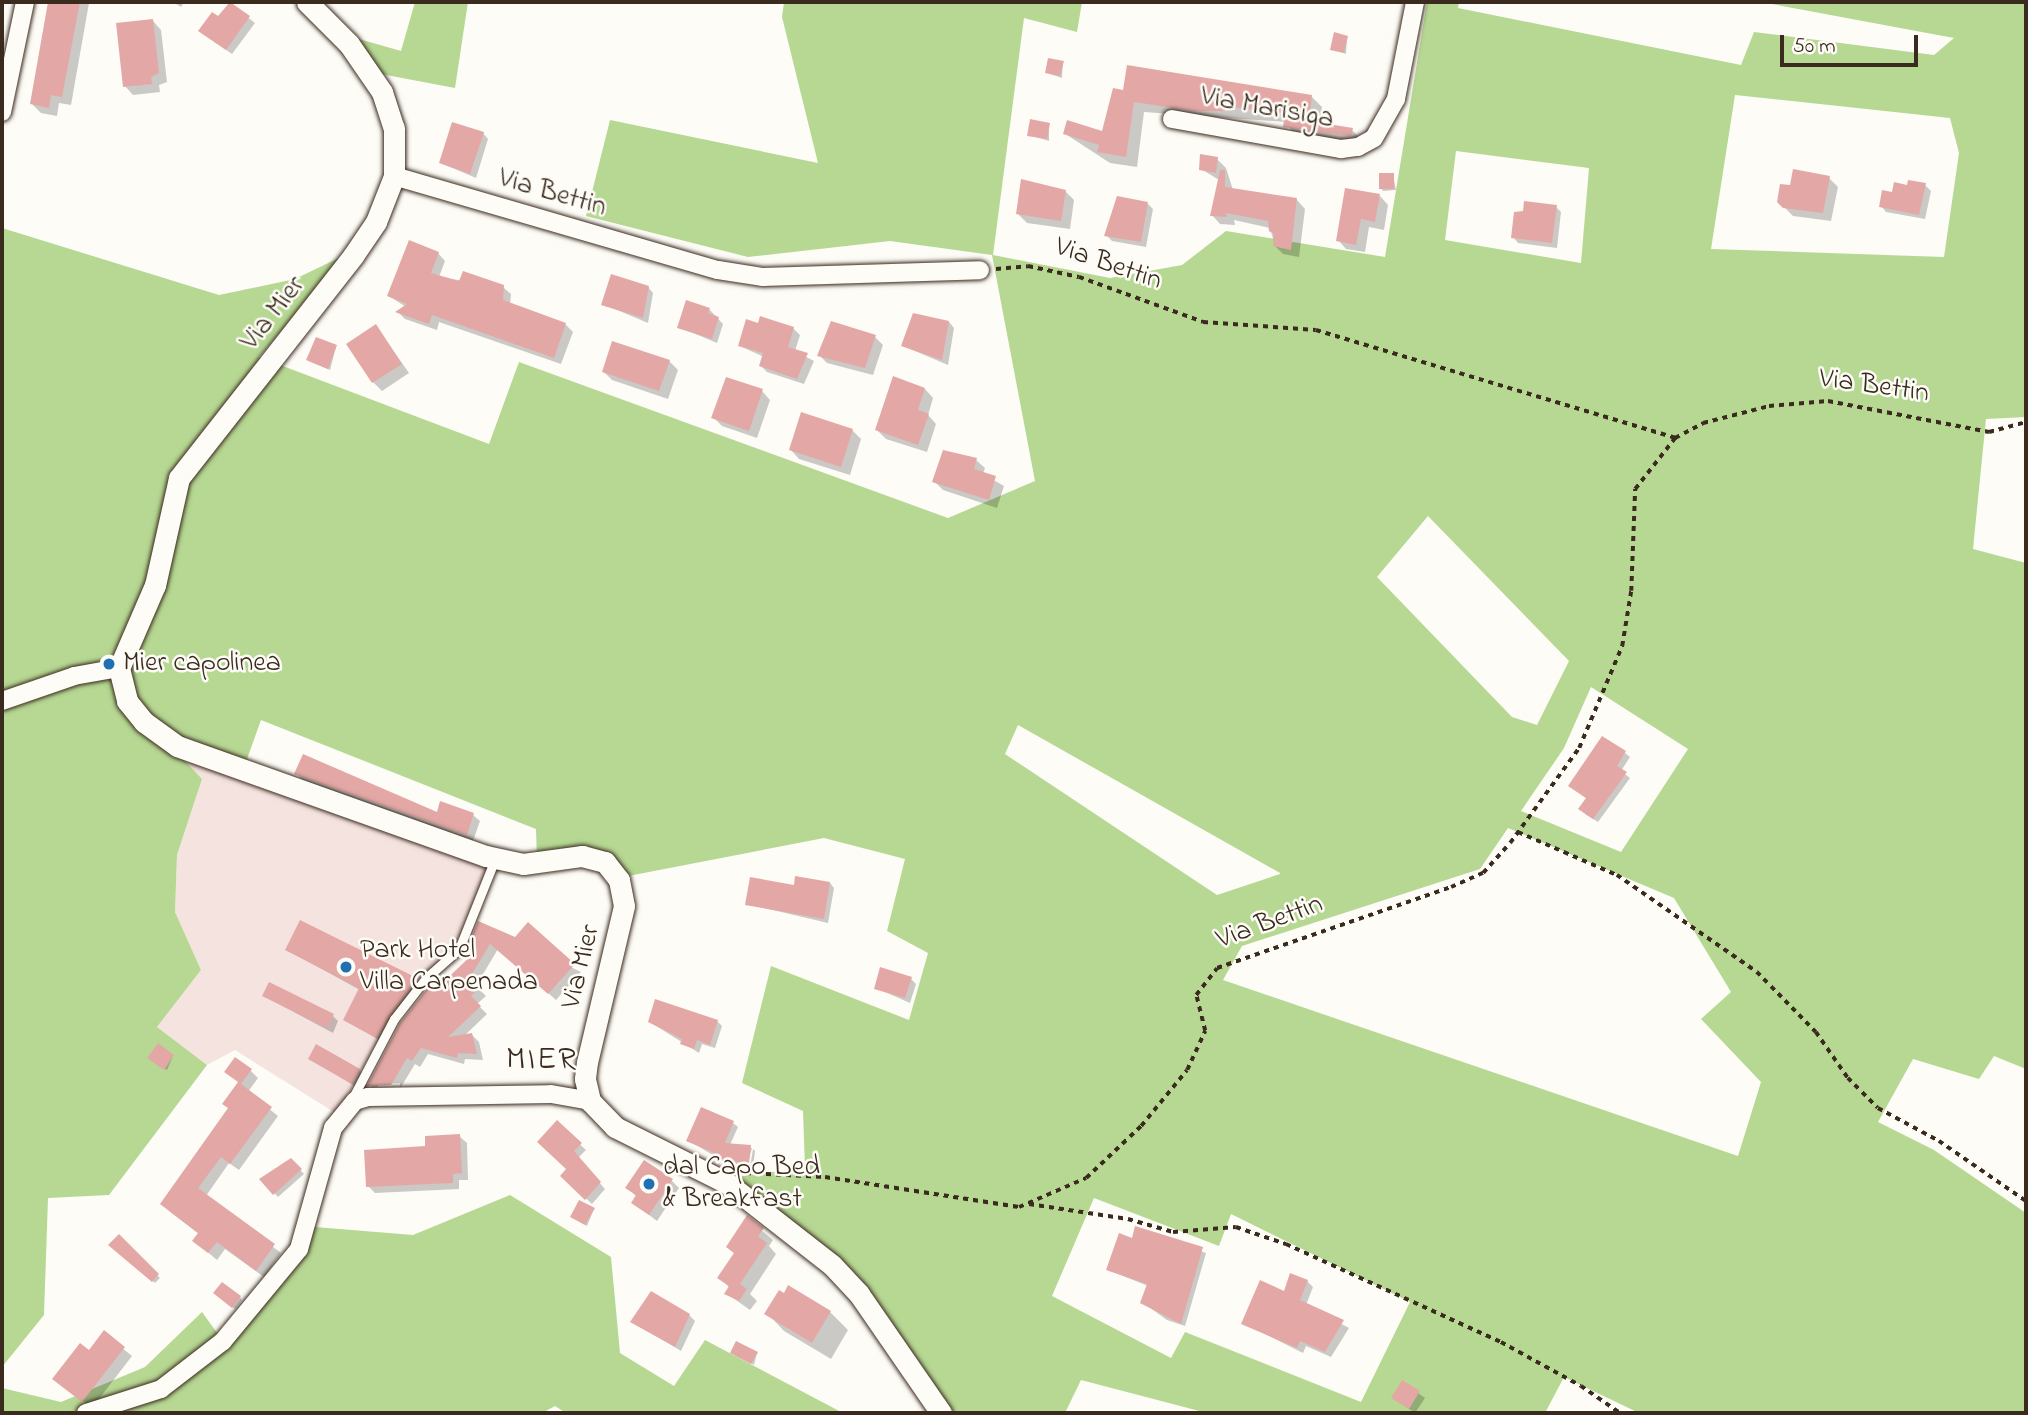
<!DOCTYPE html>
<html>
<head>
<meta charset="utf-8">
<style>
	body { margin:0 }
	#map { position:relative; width:2028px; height:1415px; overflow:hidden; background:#fdfcf7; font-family:"Indie Flower",sans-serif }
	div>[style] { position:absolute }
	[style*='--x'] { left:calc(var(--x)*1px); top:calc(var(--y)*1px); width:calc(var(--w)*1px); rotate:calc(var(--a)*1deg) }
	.built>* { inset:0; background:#f5e3df }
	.green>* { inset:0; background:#b6d893 }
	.shadow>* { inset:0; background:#0003 }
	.building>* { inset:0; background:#e3a8a6 }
	.path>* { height:3.5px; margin-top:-1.75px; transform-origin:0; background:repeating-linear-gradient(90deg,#3b2a1e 0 5px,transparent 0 10px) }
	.roads { filter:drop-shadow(0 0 2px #3b2a1e) drop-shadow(0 0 2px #3b2a1e) }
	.service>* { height:9px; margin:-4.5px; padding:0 4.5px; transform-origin:4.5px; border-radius:4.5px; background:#fdfcf7 }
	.minor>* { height:18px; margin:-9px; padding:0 9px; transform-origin:9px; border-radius:9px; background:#fdfcf7 }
	.tertiary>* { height:21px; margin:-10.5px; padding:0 10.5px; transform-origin:10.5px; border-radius:10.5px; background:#fdfcf7 }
	.dots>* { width:19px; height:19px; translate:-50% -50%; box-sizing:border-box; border:4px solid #fdfcf7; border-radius:50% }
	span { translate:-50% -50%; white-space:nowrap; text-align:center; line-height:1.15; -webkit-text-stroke:5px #fdfcf7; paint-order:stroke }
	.street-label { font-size:28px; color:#3b2a1e }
	.poi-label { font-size:28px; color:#3b2a1e }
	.left { translate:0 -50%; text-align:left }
	.quarter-label { font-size:32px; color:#3b2a1e; letter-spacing:2px }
	.frame { position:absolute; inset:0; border:4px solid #3b2a1e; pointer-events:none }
	.scale { position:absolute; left:1780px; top:35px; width:138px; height:32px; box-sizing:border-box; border:4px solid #3b2a1e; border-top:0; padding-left:9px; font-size:21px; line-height:24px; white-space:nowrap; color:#3b2a1e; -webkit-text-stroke:5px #fdfcf7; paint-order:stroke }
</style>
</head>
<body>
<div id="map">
	<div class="built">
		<i style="clip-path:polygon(172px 747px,496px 862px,461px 955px,428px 981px,375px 1045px,337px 1114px,235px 1050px,207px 1065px,157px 1027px,201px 970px,175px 912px,177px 855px,202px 779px)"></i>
	</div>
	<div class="green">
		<i style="clip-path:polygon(415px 2px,468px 2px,455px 88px,381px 74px,324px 29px,401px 51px)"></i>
		<i style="clip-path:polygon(evenodd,784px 2px,1082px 2px,1077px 32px,1024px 18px,993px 255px,1110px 278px,1182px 265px,1226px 231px,1385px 257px,1427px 2px,1459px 2px,1458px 8px,1741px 65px,1754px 32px,1934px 55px,1954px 38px,1761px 2px,2026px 2px,2026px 417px,1986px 419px,1973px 549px,2026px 563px,2026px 1069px,1994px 1056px,1979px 1079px,1913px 1059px,1878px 1122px,1934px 1150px,2026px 1213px,2026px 1413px,1639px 1413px,1564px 1377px,1545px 1413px,1207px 1413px,1081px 1380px,1065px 1413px,946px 1413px,852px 1276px,731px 1177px,805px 1168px,803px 1111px,742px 1083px,771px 966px,909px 1020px,928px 953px,887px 931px,905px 859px,824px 838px,623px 877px,604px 856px,537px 861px,536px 829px,261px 720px,242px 773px,173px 748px,202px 779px,177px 855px,175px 912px,201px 970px,157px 1027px,207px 1065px,109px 1195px,48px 1198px,44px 1315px,2px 1367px,2px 228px,219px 295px,295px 279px,349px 253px,259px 357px,489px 444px,519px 362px,948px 518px,1035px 481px,992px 255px,890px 241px,748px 257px,586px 216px,610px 120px,818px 163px,782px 17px,784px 2px,1735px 95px,1950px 118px,1959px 153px,1944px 257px,1711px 249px,1735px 95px,784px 2px,1456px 151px,1589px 168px,1581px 263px,1445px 240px,1456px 151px,784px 2px,1428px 516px,1569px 661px,1537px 725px,1512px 717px,1377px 577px,1428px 516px,784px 2px,1591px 687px,1688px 749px,1621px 852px,1521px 811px,1564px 748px,1591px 687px,784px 2px,1018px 725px,1280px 873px,1280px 874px,1217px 895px,1005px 754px,1018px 725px,784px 2px,1508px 828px,1674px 898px,1731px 992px,1701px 1019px,1761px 1082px,1738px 1156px,1223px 980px,1242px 946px,1480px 869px,1508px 828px,784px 2px,1094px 1198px,1219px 1246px,1231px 1214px,1410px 1302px,1361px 1402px,1185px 1332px,1171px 1358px,1052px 1296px,1094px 1198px)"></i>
		<i style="clip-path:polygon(510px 1195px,611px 1257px,620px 1353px,674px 1386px,705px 1340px,843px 1413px,566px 1413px,555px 1406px,542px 1413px,2px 1413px,2px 1388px,61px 1402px,145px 1367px,202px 1312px,220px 1337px,296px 1248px,303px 1226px,413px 1235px)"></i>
	</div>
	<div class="shadow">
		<i style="clip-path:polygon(50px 2px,89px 3px,71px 105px,59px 103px,57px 116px,41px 113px,32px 104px)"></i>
		<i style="clip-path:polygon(173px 2px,184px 2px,181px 7px)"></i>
		<i style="clip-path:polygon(230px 3px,255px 23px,232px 54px,206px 36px)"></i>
		<i style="clip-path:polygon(153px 21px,161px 30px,167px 82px,159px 85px,160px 92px,133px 95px,125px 86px)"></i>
		<i style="clip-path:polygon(1347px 37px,1346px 54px,1332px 49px)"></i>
		<i style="clip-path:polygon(1063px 62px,1062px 78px,1047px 73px)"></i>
		<i style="clip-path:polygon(1114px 90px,1311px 96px,1322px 107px,1320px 124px,1352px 130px,1363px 141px,1362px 147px,1296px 137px,1286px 122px,1144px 112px,1137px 167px,1110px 163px,1064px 133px,1104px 133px)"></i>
		<i style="clip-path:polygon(1049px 124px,1049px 141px,1029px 135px)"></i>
		<i style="clip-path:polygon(483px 133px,488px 139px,476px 178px,441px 163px)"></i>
		<i style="clip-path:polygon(1217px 159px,1226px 168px,1233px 190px,1297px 200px,1305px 209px,1299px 257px,1283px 254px,1275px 246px,1270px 228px,1234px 220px,1235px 225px,1220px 224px,1212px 215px,1219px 180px,1201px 169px)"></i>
		<i style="clip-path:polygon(1393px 175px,1396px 190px,1383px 191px,1381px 188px)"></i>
		<i style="clip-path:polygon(1829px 178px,1838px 187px,1831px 221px,1793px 216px,1779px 202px,1792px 187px)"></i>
		<i style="clip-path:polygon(1023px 181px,1065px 191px,1074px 200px,1070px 229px,1027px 223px,1018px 214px)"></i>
		<i style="clip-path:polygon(1925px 185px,1931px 191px,1925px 219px,1886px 212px,1881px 206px,1908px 187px)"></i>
		<i style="clip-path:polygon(1380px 196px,1388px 205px,1384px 230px,1369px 227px,1365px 252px,1346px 249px,1338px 240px)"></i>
		<i style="clip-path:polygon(1148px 204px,1153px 209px,1146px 247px,1112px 241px,1106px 235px)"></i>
		<i style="clip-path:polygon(1556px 207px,1561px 212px,1557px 248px,1518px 243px,1513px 237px)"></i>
		<i style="clip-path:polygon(438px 253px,445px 261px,439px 277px,503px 287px,511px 294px,510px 305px,565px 324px,573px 332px,561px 364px,439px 322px,437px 330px,405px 319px,398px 312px,406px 307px,389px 296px)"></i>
		<i style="clip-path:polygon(648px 287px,653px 293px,648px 323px,603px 304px)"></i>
		<i style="clip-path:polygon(709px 309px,723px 324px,717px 343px,679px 327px)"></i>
		<i style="clip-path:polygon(949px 322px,954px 328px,948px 365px,903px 346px)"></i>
		<i style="clip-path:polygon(376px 326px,409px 373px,382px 391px,373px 382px)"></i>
		<i style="clip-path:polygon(793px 328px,800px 335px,795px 351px,814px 361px,804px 384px,767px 372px,761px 366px,764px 357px,740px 346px)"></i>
		<i style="clip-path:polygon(875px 337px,883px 345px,873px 375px,827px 363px,819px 355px)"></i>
		<i style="clip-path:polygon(336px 347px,330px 370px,311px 362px)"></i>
		<i style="clip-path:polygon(669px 361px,678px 370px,668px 399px,612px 380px,604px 372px)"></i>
		<i style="clip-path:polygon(925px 389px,933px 398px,928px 415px,936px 424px,927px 452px,886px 439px,877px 430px)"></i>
		<i style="clip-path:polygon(762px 391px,770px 400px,757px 438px,722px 426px,713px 417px)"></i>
		<i style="clip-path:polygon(852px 430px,861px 439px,850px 475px,799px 459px,791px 450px)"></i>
		<i style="clip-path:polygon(976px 460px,985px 468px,983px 474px,1004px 486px,997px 508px,943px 490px,934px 481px)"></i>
		<i style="clip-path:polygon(1625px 753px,1630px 757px,1621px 771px,1630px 778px,1598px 822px,1585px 814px,1587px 799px,1570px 786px)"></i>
		<i style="clip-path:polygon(296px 773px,438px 814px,473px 815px,480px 821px,473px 841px,303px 780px)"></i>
		<i style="clip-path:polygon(830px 883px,834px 888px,828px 923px,747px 904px,795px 887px)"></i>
		<i style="clip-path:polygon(301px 922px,423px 986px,384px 1043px,345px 1019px,360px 990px,287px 950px)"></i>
		<i style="clip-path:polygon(evenodd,479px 923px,581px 972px,556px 1000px,498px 949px,476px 986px,486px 996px,477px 1004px,487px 1014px,463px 1037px,472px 1035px,479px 1042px,483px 1060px,465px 1059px,464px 1064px,428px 1054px,420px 1067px,415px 1064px,398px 1092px,376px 1092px,369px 1085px,436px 991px,478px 952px,470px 944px,479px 923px,400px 1083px,400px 1087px,378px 1087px,378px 1084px,400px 1083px)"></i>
		<i style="clip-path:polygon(911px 979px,916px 984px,910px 1003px,876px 988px)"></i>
		<i style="clip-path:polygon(264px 996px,333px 1016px,338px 1021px,333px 1033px)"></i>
		<i style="clip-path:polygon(717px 1021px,722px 1026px,715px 1048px,702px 1044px,699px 1053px,650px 1022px)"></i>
		<i style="clip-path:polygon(173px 1056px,167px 1070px,152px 1060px)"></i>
		<i style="clip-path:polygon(310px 1059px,359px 1070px,365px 1075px,358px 1088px)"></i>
		<i style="clip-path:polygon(251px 1071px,258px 1078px,248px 1092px,278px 1116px,239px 1170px,229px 1163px,206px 1196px,281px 1253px,264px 1277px,225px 1249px,217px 1260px,194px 1241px,199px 1234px,169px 1211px,230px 1109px,240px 1083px,227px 1072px)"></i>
		<i style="clip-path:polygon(557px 1123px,586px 1150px,578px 1158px,605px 1189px,592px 1204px,562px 1176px,569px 1169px)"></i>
		<i style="clip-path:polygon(733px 1123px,738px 1127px,730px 1145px,752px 1148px,747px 1166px,724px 1162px,688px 1140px)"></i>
		<i style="clip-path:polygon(459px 1136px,467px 1143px,468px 1180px,459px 1180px,459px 1189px,375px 1193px,368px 1186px,427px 1148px)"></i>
		<i style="clip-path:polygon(753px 1149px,755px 1151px,753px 1167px,750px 1167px)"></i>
		<i style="clip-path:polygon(291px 1160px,304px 1174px,278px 1197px,261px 1179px)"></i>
		<i style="clip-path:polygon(671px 1180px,679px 1188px,657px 1221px,633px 1203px,637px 1197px,628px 1188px)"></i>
		<i style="clip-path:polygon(594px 1209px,587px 1226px,575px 1219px)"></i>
		<i style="clip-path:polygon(747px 1218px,773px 1240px,769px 1246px,776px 1254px,750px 1294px,757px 1301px,750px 1310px,726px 1293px,730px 1288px,719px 1277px,735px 1254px,728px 1247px)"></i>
		<i style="clip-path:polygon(1137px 1229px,1206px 1253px,1185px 1326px,1167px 1320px,1142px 1302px,1148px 1286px,1108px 1270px,1133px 1240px)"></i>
		<i style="clip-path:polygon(119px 1236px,160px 1278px,155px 1283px,111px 1245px)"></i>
		<i style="clip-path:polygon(1307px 1281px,1313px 1287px,1306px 1305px,1349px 1328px,1331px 1357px,1306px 1346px,1303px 1353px,1243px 1323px)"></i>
		<i style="clip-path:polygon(789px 1288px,830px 1312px,848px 1330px,831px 1359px,784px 1331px,767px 1313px)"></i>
		<i style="clip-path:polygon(217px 1295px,240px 1297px,242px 1300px,235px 1309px)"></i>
		<i style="clip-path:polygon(689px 1315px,695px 1321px,681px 1351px,632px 1321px)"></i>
		<i style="clip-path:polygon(104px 1333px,132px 1356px,92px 1408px,55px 1379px,89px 1352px)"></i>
		<i style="clip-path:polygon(757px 1353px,754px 1365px,734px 1355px)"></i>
		<i style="clip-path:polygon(1403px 1382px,1425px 1398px,1415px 1413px,1393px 1398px)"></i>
	</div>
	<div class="building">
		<i style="clip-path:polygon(48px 2px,80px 2px,62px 97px,51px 95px,49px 108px,30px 104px)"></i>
		<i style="clip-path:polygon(230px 2px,250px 16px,226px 50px,198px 31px,212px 12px,218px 16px)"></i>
		<i style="clip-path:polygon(153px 19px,159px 73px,151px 77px,152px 84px,123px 87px,116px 23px)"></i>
		<i style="clip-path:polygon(1334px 32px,1348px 36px,1344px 53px,1330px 50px)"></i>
		<i style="clip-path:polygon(1048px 58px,1064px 61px,1060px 76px,1045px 73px)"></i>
		<i style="clip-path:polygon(1127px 65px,1312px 95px,1309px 121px,1353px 128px,1351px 136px,1283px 127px,1285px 114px,1226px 106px,1225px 111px,1194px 111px,1134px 102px,1126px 157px,1097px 152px,1099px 145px,1063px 134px,1067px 120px,1102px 131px,1113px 88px,1123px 90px)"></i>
		<i style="clip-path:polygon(1030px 119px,1050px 123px,1047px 139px,1027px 136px)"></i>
		<i style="clip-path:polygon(452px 122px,484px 132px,470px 174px,439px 163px)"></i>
		<i style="clip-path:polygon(1200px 154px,1218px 157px,1216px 173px,1199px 170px)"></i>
		<i style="clip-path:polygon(1793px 169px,1830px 176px,1823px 213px,1783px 208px,1777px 202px,1780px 184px,1790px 185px)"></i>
		<i style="clip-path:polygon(1220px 170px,1225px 170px,1225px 187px,1297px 198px,1291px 250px,1273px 246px,1274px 234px,1269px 231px,1268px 221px,1226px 213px,1227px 217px,1210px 216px)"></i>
		<i style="clip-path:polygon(1379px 173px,1394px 173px,1394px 189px,1379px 189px)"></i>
		<i style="clip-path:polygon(1021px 179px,1066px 190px,1061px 221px,1016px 214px)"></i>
		<i style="clip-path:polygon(1908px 180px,1926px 183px,1919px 215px,1879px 207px,1882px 190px,1892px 192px,1894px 182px,1907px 185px)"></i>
		<i style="clip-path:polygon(1345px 188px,1380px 194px,1375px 222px,1361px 219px,1356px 245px,1336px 241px)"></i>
		<i style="clip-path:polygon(1117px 196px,1148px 202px,1141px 242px,1104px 236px)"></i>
		<i style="clip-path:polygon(1524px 201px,1557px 205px,1552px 243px,1511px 238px,1514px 212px,1523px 211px)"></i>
		<i style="clip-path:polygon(409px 240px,439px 252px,431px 273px,459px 281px,463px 271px,504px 285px,503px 300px,566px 323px,554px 358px,432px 315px,429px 324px,395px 312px,407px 304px,387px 296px)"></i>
		<i style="clip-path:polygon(611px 274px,649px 286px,643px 318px,601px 305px)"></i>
		<i style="clip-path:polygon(686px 300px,710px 308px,708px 313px,719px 317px,712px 339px,677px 328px)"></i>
		<i style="clip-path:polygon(913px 313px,949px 321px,942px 360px,901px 346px)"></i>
		<i style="clip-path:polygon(760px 316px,794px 327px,788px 347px,808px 353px,797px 379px,759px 366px,763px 353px,738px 346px,746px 319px,758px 323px)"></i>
		<i style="clip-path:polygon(831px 321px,876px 335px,865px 368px,817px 356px)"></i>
		<i style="clip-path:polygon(376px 324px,402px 364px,372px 383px,346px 344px)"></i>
		<i style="clip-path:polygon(316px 337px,337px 345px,328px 369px,306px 360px)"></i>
		<i style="clip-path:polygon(612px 341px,670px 360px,659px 391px,602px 372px)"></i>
		<i style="clip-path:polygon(893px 376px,925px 388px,918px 410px,929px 414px,918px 445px,875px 430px)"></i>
		<i style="clip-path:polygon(726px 377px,763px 389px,749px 431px,711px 418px)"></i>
		<i style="clip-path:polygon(801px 412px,853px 429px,841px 467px,789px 450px)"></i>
		<i style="clip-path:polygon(943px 450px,977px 458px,974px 469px,996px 476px,989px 500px,932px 482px)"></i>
		<i style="clip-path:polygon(1602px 736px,1626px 751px,1617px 766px,1627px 772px,1593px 819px,1578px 809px,1586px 798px,1568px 786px)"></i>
		<i style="clip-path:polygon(303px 754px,437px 812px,440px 801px,474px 813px,467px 835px,294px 774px)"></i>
		<i style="clip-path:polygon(795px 876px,830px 882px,824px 919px,745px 905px,750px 877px,794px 885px)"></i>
		<i style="clip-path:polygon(300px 920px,417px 978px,376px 1038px,343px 1020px,359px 988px,285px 950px)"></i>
		<i style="clip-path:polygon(478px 921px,515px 937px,528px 922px,575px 964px,548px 994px,490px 944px,470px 977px,480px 988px,471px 996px,481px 1006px,448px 1037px,472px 1033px,477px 1054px,458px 1053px,457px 1058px,421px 1048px,412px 1061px,407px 1058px,391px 1085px,367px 1086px,400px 1023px,430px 985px,436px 989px,477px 950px,468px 945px)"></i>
		<i style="clip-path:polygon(880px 967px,912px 977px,905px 998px,874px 989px)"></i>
		<i style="clip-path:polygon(269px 982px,334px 1014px,327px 1028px,262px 996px)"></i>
		<i style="clip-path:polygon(655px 999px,718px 1020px,710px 1045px,697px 1040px,694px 1049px,680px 1044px,682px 1039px,648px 1022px)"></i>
		<i style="clip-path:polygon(158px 1043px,174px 1055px,164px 1070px,147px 1058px)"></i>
		<i style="clip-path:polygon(316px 1044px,360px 1069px,352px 1084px,308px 1059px)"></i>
		<i style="clip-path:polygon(235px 1057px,252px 1069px,241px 1084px,272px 1107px,230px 1164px,221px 1157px,198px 1188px,275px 1244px,256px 1271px,217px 1242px,208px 1253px,192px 1241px,198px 1233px,160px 1204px,228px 1108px,222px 1104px,238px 1082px,224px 1072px)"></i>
		<i style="clip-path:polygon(701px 1107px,734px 1121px,725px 1143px,751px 1145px,749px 1164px,717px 1158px,719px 1155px,686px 1141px)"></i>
		<i style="clip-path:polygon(557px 1120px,582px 1143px,574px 1151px,601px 1182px,585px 1200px,560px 1176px,566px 1169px,537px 1142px)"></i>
		<i style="clip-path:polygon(460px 1134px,462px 1173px,453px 1174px,453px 1183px,366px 1187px,364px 1150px,425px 1146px,425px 1136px)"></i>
		<i style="clip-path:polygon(291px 1158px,302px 1169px,273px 1195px,259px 1179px)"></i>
		<i style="clip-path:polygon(644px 1160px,673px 1179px,649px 1215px,631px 1203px,636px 1195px,625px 1188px)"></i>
		<i style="clip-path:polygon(579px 1200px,595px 1208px,585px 1225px,570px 1217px)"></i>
		<i style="clip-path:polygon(747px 1215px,764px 1228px,758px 1236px,767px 1243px,740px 1284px,747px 1289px,739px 1301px,724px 1294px,729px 1286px,717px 1278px,734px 1253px,726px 1247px)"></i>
		<i style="clip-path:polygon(1135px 1226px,1203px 1247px,1181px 1324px,1140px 1303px,1147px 1284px,1106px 1270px,1119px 1233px,1132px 1238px)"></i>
		<i style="clip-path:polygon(119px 1234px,159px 1274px,152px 1282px,108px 1245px)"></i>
		<i style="clip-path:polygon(1290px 1273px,1308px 1280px,1300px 1300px,1344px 1320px,1325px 1352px,1300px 1341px,1297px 1348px,1241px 1324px,1260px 1280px,1284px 1291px)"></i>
		<i style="clip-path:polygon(222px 1282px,241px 1296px,232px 1308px,213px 1293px)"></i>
		<i style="clip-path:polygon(788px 1285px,831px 1311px,812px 1343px,764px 1314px,779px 1290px,784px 1293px)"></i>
		<i style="clip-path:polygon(651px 1291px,690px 1314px,675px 1347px,630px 1322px)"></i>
		<i style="clip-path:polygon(104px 1330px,125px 1347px,82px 1402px,52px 1379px,80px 1343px,89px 1350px)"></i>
		<i style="clip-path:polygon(736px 1341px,758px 1352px,751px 1364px,730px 1353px)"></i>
		<i style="clip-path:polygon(1402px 1380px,1420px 1391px,1409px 1409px,1391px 1398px)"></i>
	</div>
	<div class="path">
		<i style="--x:996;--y:269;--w:32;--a:-5"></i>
		<i style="--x:1028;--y:266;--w:52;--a:12.2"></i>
		<i style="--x:1079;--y:277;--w:132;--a:19.9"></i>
		<i style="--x:1203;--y:322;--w:113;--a:4"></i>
		<i style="--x:1316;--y:330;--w:375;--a:16.7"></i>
		<i style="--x:1518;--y:832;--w:108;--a:23.5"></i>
		<i style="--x:1617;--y:875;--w:170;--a:34.7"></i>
		<i style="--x:1757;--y:972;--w:84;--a:45.5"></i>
		<i style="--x:1816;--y:1032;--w:56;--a:55.2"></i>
		<i style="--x:1848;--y:1078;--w:42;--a:45"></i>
		<i style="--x:1878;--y:1108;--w:69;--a:28.4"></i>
		<i style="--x:1939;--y:1141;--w:106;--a:34.6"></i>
		<i style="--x:746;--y:1173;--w:79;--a:2.9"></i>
		<i style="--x:825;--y:1177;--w:196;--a:8.8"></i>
		<i style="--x:1019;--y:1207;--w:73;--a:-23.4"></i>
		<i style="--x:1086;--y:1178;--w:76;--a:-43.4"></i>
		<i style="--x:1141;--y:1126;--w:72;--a:-50.6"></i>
		<i style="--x:1187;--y:1070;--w:43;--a:-65.2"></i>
		<i style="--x:1205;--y:1031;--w:37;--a:-104"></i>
		<i style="--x:1196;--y:995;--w:34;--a:-52"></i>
		<i style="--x:1217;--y:968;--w:248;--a:-19.1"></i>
		<i style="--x:1451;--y:887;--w:35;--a:-24"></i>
		<i style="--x:1483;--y:873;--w:40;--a:-48"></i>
		<i style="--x:1510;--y:843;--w:117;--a:-54"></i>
		<i style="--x:1579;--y:748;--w:111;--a:-67.1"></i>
		<i style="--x:1622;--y:646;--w:56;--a:-80.7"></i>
		<i style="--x:1631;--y:591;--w:102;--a:-87.8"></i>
		<i style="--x:1635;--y:489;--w:65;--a:-51.9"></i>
		<i style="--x:1675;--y:438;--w:32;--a:-28"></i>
		<i style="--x:1703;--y:423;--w:68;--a:-14.4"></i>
		<i style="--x:1769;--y:406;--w:59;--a:-4.8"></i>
		<i style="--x:1828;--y:401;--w:164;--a:10.9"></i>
		<i style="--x:1989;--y:432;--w:38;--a:-15"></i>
		<i style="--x:1029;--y:1204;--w:100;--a:8.6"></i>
		<i style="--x:1128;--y:1219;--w:47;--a:16.1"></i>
		<i style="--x:1173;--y:1232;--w:63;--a:-4.5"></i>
		<i style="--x:1236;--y:1227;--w:53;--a:18.8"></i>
		<i style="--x:1286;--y:1244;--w:236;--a:24.5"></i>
		<i style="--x:1501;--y:1342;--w:91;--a:28.8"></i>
		<i style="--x:1581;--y:1386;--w:47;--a:34.7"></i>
	</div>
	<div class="roads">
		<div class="service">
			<i style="--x:350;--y:1103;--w:95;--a:-62.4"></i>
			<i style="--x:394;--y:1019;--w:52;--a:-52"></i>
			<i style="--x:426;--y:978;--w:44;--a:-41.3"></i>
			<i style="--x:459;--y:949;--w:97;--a:-68.2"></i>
		</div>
		<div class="minor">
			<i style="--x:2;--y:112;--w:112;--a:-78.2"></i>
			<i style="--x:1172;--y:119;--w:172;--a:10.1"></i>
			<i style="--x:1341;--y:149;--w:17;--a:-7"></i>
			<i style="--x:1358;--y:147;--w:18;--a:-29"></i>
			<i style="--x:1374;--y:138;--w:45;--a:-60.6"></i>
			<i style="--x:1396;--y:99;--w:99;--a:-78.9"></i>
			<i style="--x:394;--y:176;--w:337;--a:16.2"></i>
			<i style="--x:718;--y:270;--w:46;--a:8.8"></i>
			<i style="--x:763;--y:277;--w:217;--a:-1.8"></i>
			<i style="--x:2;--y:701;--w:76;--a:-19.1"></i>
			<i style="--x:74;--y:676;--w:46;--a:-10.1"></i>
			<i style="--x:86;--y:1413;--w:79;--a:-17.7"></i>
			<i style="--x:161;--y:1389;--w:78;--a:-37.7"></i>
			<i style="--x:223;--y:1341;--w:119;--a:-50.4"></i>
			<i style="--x:299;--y:1249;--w:126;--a:-74.3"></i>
			<i style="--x:333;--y:1128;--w:35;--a:-51"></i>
			<i style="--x:355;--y:1101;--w:14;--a:-17"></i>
			<i style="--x:368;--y:1097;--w:183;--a:-0.9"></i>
			<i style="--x:551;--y:1094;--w:40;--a:10"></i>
		</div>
		<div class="tertiary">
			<i style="--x:307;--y:2;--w:59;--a:45"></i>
			<i style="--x:349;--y:44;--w:58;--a:55.5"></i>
			<i style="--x:382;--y:92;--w:38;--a:72"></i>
			<i style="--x:394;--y:128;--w:48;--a:90"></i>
			<i style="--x:394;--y:176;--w:49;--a:111.4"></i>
			<i style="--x:376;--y:222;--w:41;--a:124.1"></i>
			<i style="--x:353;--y:256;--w:282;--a:128.1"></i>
			<i style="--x:179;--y:478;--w:110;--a:102.6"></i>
			<i style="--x:155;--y:585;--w:90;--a:113.4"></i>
			<i style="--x:119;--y:668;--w:34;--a:76"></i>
			<i style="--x:127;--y:701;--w:27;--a:51"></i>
			<i style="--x:144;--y:722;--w:41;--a:36"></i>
			<i style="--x:177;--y:746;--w:328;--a:19.6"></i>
			<i style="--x:486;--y:856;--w:38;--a:12"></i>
			<i style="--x:523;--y:864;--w:60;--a:-7.7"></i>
			<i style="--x:582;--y:856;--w:24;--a:15"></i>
			<i style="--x:605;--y:862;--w:23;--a:52"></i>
			<i style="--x:619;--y:880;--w:26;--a:79"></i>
			<i style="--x:624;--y:906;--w:160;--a:103.3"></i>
			<i style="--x:587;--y:1062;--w:17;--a:97"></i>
			<i style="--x:585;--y:1079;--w:23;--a:77"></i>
			<i style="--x:590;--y:1101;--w:36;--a:46"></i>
			<i style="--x:615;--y:1127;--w:125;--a:26.6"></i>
			<i style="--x:727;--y:1183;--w:133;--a:38"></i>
			<i style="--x:832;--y:1265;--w:40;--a:47"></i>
			<i style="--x:859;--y:1294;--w:145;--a:55.4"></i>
		</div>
	</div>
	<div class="dots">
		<i style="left:109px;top:664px;background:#1f6fb2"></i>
		<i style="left:346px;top:967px;background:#1f6fb2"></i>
		<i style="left:649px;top:1184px;background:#1f6fb2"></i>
	</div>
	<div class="street-label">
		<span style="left:1267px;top:109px;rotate:10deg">Via Marisiga</span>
		<span style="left:552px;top:194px;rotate:16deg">Via Bettin</span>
		<span style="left:1108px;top:265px;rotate:19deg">Via Bettin</span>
		<span style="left:274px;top:314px;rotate:-52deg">Via Mier</span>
		<span style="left:1874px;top:387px;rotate:8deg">Via Bettin</span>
		<span style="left:1270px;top:923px;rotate:-20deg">Via Bettin</span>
		<span style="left:582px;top:967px;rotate:-76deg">Via Mier</span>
	</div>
	<div class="poi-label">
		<span class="left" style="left:123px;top:664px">Mier capolinea</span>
		<span class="left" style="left:360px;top:967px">Park Hotel<br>Villa Carpenada</span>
		<span class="left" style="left:663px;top:1184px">dal Capo Bed<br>&amp; Breakfast</span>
	</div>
	<div class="quarter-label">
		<span style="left:542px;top:1061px">MIER</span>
	</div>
	<div class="frame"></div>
	<div class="scale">50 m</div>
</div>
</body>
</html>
